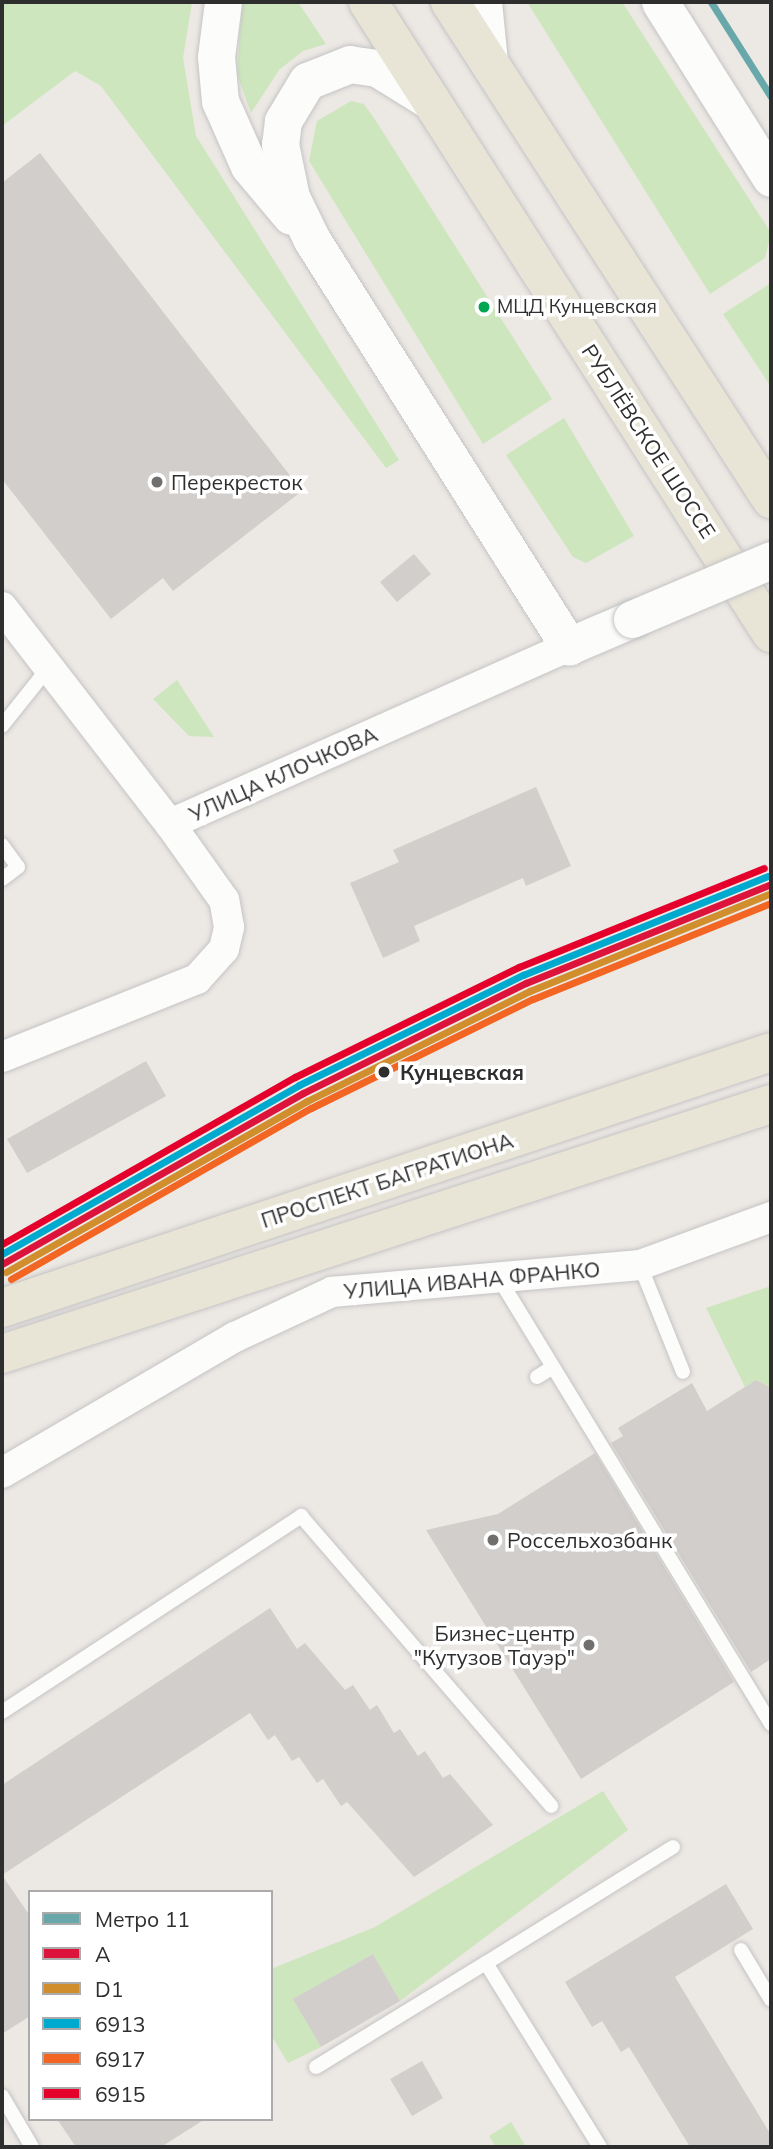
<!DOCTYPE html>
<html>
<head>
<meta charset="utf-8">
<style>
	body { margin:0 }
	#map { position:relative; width:773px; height:2149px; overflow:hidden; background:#ece8e4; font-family:Mulish,sans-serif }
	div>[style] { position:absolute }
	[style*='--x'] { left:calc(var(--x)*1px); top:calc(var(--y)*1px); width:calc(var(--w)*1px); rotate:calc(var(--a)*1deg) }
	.green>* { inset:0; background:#cee6be }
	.building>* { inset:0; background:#d1cecb }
	.roads { filter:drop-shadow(0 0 2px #c5c4c5) drop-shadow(0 0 2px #c5c4c5) }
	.service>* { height:14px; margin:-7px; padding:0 7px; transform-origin:7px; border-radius:7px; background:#fcfcfb }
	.minor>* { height:30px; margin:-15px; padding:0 15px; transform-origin:15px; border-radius:15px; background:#fcfcfb }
	.tertiary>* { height:37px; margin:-18.5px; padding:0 18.5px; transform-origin:18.5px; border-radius:18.5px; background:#fcfcfb }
	.primary>* { height:38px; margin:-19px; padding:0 19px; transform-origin:19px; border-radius:19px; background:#e8e4d6 }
	.bridges { filter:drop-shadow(0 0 2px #c5c4c5) drop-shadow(0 0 2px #c5c4c5) }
	.tertiary-bridge>* { height:37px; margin:-18.5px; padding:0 18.5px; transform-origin:18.5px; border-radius:18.5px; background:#fcfcfb }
	.rail-1>* { height:7px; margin:-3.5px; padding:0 3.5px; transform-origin:3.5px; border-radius:3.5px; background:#dc143c }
	.rail-2>* { height:7px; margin:-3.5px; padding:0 3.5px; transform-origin:3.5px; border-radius:3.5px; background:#d08e2d }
	.rail-3>* { height:7px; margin:-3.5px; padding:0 3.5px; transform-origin:3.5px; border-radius:3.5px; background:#00a9ce }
	.rail-4>* { height:7px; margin:-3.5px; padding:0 3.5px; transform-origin:3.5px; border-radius:3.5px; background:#f26522 }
	.rail-5>* { height:7px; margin:-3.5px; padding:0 3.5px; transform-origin:3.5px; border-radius:3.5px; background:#e4002b }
	.metro-1>* { height:7px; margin:-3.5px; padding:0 3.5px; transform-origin:3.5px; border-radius:3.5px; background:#69a8aa }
	.dots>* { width:19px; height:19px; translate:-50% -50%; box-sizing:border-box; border:4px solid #fff; border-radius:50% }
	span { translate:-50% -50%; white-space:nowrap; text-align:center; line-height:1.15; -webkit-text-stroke:7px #fff; paint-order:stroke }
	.bus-label { font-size:19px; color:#2e2e2e }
	.left { translate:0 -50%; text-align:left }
	.street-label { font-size:21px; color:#2e2e2e }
	.poi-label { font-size:21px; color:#2e2e2e }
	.right { translate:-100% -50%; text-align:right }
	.stop-label { font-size:21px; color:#2e2e2e; font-weight:700 }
	.frame { position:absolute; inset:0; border:4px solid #2e2e2e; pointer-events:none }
	.legend { position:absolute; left:28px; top:1890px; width:245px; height:231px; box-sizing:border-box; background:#fff; border:2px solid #ababab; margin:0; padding:9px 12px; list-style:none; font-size:21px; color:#2e2e2e }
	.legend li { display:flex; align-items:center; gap:14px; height:35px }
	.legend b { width:35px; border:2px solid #ababab }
</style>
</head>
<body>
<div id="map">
	<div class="green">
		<i style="clip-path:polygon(2px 2px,192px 2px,183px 58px,196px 136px,399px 460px,386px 468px,101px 86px,75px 71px,2px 126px)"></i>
		<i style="clip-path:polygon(242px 2px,298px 2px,326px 44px,303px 51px,279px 70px,251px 113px,237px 74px)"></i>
		<i style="clip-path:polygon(527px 2px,622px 2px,771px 233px,765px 258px,710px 294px)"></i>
		<i style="clip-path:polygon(351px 101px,364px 104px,376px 121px,552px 399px,483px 444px,309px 161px,317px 121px)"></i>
		<i style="clip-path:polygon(771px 283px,771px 387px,723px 314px)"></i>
		<i style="clip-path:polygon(564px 418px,634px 536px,586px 563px,573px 557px,506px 455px)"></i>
		<i style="clip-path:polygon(177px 680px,214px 737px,189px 736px,153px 699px)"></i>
		<i style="clip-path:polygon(771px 1286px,771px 1388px,756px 1380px,745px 1387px,706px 1308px)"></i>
		<i style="clip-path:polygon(603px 1791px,628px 1830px,400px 2001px,373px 1954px,294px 1999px,321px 2047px,288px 2063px,271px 2035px,271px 1969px,375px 1927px)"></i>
		<i style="clip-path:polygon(511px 2122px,526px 2147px,496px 2147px,489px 2136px)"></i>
	</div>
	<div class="building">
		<i style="clip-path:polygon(40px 153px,302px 491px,173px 591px,163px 578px,111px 619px,2px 479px,2px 183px)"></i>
		<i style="clip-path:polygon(414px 554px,431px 574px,397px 602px,380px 582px)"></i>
		<i style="clip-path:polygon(536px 787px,571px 866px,526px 886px,523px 878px,414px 926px,420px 941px,383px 958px,350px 883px,399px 862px,393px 850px)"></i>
		<i style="clip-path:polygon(146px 1061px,166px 1096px,27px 1173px,7px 1139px)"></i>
		<i style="clip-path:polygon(756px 1380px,771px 1388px,771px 1659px,751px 1672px,611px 1443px,623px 1436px,618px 1428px,692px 1383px,707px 1411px)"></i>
		<i style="clip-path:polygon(595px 1453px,734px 1682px,581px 1779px,426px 1530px,498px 1514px)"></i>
		<i style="clip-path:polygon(270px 1608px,297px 1649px,305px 1643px,345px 1690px,353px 1685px,370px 1710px,377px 1705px,394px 1733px,400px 1729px,418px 1756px,425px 1751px,443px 1778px,450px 1774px,493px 1825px,414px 1877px,347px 1802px,341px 1806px,323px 1779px,317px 1783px,299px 1757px,292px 1761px,275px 1735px,268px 1740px,250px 1713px,2px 1875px,30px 1916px,30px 2016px,2px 2034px,2px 1785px)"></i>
		<i style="clip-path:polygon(726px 1884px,753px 1929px,675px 1977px,771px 2135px,771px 2147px,690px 2147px,629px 2047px,621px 2052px,602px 2021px,592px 2027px,565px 1982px)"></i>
		<i style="clip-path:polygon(373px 1954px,400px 2001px,321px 2047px,293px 1999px)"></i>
		<i style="clip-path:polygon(422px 2061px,443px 2098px,412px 2116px,390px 2079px)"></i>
		<i style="clip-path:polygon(57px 2119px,205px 2119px,161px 2147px,76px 2147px)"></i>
	</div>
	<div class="roads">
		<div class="service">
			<i style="--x:2;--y:726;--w:75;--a:-51.5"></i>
			<i style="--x:2;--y:845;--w:27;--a:54"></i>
			<i style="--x:18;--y:867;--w:20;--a:143"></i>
			<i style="--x:640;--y:1265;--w:115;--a:68.1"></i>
			<i style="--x:500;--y:1280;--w:520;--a:58.6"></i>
			<i style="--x:537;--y:1377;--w:15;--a:-32"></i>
			<i style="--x:2;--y:1712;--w:358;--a:-33.2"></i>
			<i style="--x:301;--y:1516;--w:383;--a:49.2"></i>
			<i style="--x:741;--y:1950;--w:58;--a:59"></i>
			<i style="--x:316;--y:2067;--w:199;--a:-31.5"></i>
			<i style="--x:2;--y:2096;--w:59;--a:59.5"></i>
			<i style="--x:600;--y:2147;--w:216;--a:-121.8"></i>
			<i style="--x:486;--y:1963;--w:220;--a:-31.8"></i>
		</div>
		<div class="minor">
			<i style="--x:2;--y:607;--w:274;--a:52.3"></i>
			<i style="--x:170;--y:824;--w:437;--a:-24"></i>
			<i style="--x:2;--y:1057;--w:210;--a:-21.8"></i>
			<i style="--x:197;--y:979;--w:40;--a:-48"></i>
			<i style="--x:224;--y:949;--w:23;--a:-77"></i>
			<i style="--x:229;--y:927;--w:27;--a:-100"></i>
			<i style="--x:224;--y:900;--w:93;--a:-125.4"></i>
			<i style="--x:2;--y:1473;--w:270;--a:-30.3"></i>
			<i style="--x:235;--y:1337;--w:107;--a:-24.9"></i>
			<i style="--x:332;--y:1292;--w:309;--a:-5"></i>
			<i style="--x:640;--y:1265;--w:140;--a:-20.1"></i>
		</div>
		<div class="tertiary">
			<i style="--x:223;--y:2;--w:55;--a:97.3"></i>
			<i style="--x:216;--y:57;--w:44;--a:84.8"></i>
			<i style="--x:220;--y:101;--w:71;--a:66"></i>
			<i style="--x:249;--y:166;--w:65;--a:50"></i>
			<i style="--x:483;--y:2;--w:60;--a:84.3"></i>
			<i style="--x:660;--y:2;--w:208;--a:57.8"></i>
			<i style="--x:432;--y:102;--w:65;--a:-148.3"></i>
			<i style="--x:377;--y:68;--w:27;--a:-172"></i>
			<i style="--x:350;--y:64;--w:46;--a:158.4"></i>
			<i style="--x:307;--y:81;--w:47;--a:121"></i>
			<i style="--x:283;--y:121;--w:23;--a:97"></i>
			<i style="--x:280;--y:144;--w:54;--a:78.3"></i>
			<i style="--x:291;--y:197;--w:48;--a:64"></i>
			<i style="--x:312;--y:240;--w:481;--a:57.7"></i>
			<i style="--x:569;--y:646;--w:69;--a:-23.2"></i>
		</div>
		<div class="primary">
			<i style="--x:368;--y:2;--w:749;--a:57.43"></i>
			<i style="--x:450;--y:2;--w:592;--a:57.14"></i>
			<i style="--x:2;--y:1308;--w:810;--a:-18.41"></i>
			<i style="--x:2;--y:1354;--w:809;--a:-18.01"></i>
		</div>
	</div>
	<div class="bridges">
		<div class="tertiary-bridge">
			<i style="--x:632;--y:619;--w:151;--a:-23"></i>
		</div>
	</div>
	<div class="rail-1">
		<i style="--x:2;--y:1264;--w:346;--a:-29.6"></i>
		<i style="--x:303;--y:1093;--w:249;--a:-26.3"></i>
		<i style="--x:526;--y:983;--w:264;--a:-22"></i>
	</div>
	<div class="rail-2">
		<i style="--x:6;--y:1272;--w:346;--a:-29.6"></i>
		<i style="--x:307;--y:1101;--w:249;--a:-26.3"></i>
		<i style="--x:530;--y:991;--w:260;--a:-22.1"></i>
	</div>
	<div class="rail-3">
		<i style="--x:2;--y:1254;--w:342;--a:-29.6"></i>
		<i style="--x:299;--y:1085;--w:250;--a:-26.2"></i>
		<i style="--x:523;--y:975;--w:264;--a:-22"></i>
	</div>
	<div class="rail-4">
		<i style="--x:11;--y:1279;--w:345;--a:-29.7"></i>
		<i style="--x:311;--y:1108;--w:247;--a:-26.2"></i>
		<i style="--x:533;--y:999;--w:257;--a:-22"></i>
	</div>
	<div class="rail-5">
		<i style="--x:2;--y:1244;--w:337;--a:-29.7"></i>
		<i style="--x:295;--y:1077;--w:250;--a:-26.2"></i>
		<i style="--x:519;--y:967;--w:264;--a:-22"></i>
	</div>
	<div class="metro-1">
		<i style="--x:711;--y:2;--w:112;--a:57.7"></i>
	</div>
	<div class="dots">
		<i style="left:484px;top:307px;background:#00a651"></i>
		<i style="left:157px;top:482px;background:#706f6e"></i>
		<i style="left:384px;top:1072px;background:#2e2e2e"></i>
		<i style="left:493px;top:1540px;background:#706f6e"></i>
		<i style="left:589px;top:1645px;background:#706f6e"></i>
	</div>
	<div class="bus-label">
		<span class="left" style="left:497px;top:307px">МЦД Кунцевская</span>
	</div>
	<div class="street-label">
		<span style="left:649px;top:441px;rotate:57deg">РУБЛЁВСКОЕ ШОССЕ</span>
		<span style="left:283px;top:774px;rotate:-24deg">УЛИЦА КЛОЧКОВА</span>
		<span style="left:387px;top:1180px;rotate:-18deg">ПРОСПЕКТ БАГРАТИОНА</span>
		<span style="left:472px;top:1280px;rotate:-5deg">УЛИЦА ИВАНА ФРАНКО</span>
	</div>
	<div class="poi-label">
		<span class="left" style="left:171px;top:482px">Перекресток</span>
		<span class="left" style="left:507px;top:1540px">Россельхозбанк</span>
		<span class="right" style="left:575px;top:1645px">Бизнес-центр<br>"Кутузов Тауэр"</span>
	</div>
	<div class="stop-label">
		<span class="left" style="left:400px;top:1072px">Кунцевская</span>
	</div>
	<div class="frame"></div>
	<ul class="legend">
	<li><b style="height:9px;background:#69a8aa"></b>Метро 11</li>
	<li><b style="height:9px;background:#dc143c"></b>A</li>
	<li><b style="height:9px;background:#d08e2d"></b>D1</li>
	<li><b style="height:9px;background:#00a9ce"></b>6913</li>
	<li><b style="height:9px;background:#f26522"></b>6917</li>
	<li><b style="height:9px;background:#e4002b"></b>6915</li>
	</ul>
</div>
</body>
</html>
